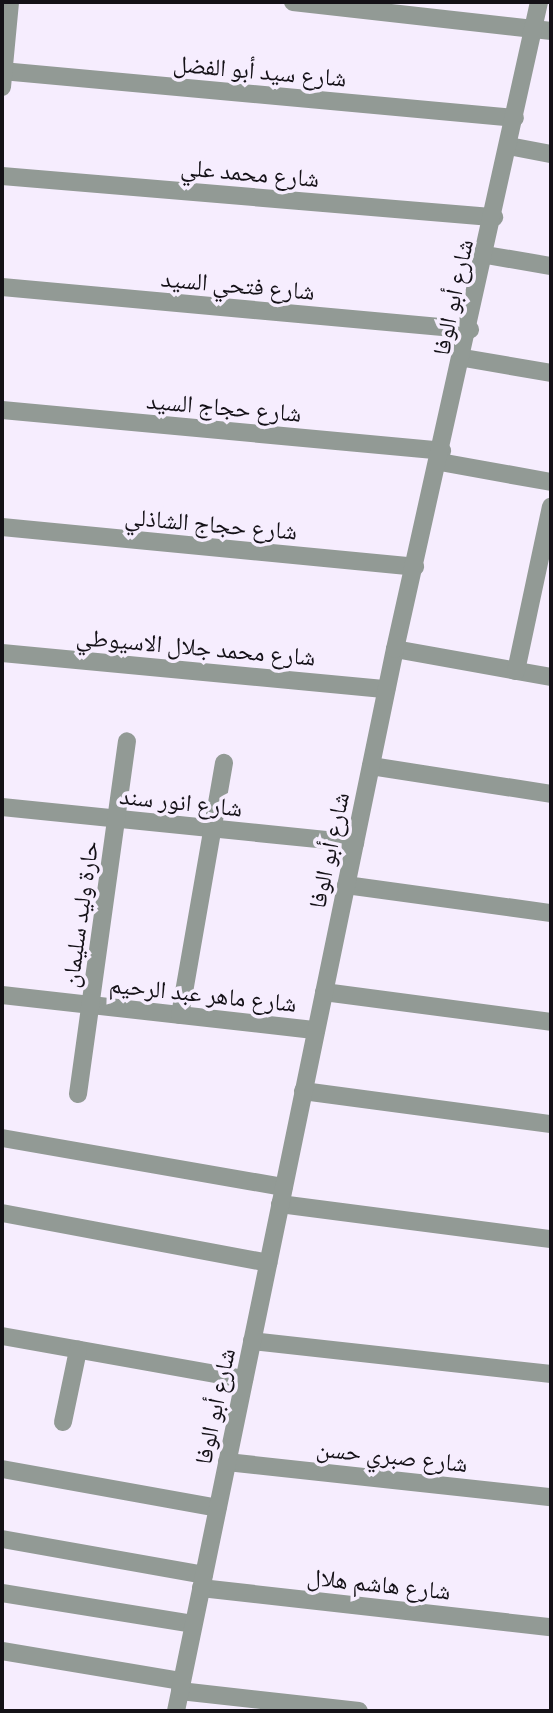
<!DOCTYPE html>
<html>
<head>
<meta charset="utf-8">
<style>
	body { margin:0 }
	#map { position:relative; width:553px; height:1713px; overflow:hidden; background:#f6edfe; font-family:"Exo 2","Noto Naskh Arabic",sans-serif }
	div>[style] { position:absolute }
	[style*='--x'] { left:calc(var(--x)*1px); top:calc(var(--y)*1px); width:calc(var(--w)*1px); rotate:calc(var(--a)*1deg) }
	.minor>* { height:18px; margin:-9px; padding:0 9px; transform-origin:9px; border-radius:9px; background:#929a95 }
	span { translate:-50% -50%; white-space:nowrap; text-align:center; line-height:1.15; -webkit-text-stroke:7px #f6edfe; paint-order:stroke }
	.street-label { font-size:24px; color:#141117 }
	.frame { position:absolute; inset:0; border:4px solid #141117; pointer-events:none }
</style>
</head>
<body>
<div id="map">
	<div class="minor">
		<i style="--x:293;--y:2;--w:260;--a:6.4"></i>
		<i style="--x:2;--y:71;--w:515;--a:5.23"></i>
		<i style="--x:2;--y:87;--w:85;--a:-84.6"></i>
		<i style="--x:509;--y:146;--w:43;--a:10.8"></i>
		<i style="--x:2;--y:176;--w:494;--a:4.8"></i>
		<i style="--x:486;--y:255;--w:66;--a:9.6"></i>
		<i style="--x:2;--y:287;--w:470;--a:5.2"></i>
		<i style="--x:464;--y:358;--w:88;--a:9.8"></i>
		<i style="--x:2;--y:410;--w:442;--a:5.3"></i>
		<i style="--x:440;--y:462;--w:113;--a:10.2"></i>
		<i style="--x:2;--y:527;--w:415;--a:5.5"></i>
		<i style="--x:395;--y:649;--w:158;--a:10.2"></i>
		<i style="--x:2;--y:653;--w:386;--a:5.4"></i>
		<i style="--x:516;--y:671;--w:168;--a:-78"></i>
		<i style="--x:371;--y:766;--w:182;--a:8.8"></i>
		<i style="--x:2;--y:807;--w:355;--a:5.8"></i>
		<i style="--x:346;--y:885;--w:207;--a:7.8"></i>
		<i style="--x:324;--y:992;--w:229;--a:7.5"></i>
		<i style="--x:2;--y:995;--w:316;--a:6.4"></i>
		<i style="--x:180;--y:1015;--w:256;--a:-80.1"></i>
		<i style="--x:303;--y:1091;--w:250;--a:7.6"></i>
		<i style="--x:78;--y:1094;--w:356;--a:-82.1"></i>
		<i style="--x:2;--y:1138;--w:286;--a:9.9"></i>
		<i style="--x:280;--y:1204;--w:273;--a:7.4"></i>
		<i style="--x:2;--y:1213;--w:271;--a:10.6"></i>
		<i style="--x:2;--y:1336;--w:246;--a:10.1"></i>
		<i style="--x:252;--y:1341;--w:301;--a:6.3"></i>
		<i style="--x:63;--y:1422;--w:74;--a:-78.2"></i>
		<i style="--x:227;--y:1462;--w:326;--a:6.2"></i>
		<i style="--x:2;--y:1469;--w:219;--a:10.2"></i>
		<i style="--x:2;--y:1539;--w:205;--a:10.1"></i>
		<i style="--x:201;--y:1588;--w:352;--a:6.4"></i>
		<i style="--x:2;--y:1593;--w:193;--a:9.2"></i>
		<i style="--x:2;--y:1651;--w:182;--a:9.5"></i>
		<i style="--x:180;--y:1691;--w:180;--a:6.4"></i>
		<i style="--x:176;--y:1711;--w:1084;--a:-78.35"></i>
		<i style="--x:395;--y:649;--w:663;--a:-77.45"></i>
	</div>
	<div class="street-label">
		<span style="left:260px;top:70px;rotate:5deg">شارع سيد أبو الفضل</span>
		<span style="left:250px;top:172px;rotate:5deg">شارع محمد علي</span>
		<span style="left:238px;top:284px;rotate:5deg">شارع فتحي السيد</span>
		<span style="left:452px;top:297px;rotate:-78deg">شارع أبو الوفا</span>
		<span style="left:224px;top:406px;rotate:5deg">شارع حجاج السيد</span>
		<span style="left:211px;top:523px;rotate:5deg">شارع حجاج الشاذلي</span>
		<span style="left:196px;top:646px;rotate:5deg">شارع محمد جلال الاسيوطي</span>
		<span style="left:181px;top:801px;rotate:6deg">شارع انور سند</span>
		<span style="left:328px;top:850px;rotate:-78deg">شارع أبو الوفا</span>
		<span style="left:79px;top:914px;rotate:-82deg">حارة وليد سليمان</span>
		<span style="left:203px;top:993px;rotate:6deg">شارع ماهر عبد الرحيم</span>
		<span style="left:214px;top:1406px;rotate:-78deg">شارع أبو الوفا</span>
		<span style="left:392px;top:1455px;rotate:6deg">شارع صبري حسن</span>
		<span style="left:379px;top:1583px;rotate:6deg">شارع هاشم هلال</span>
	</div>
	<div class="frame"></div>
</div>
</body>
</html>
